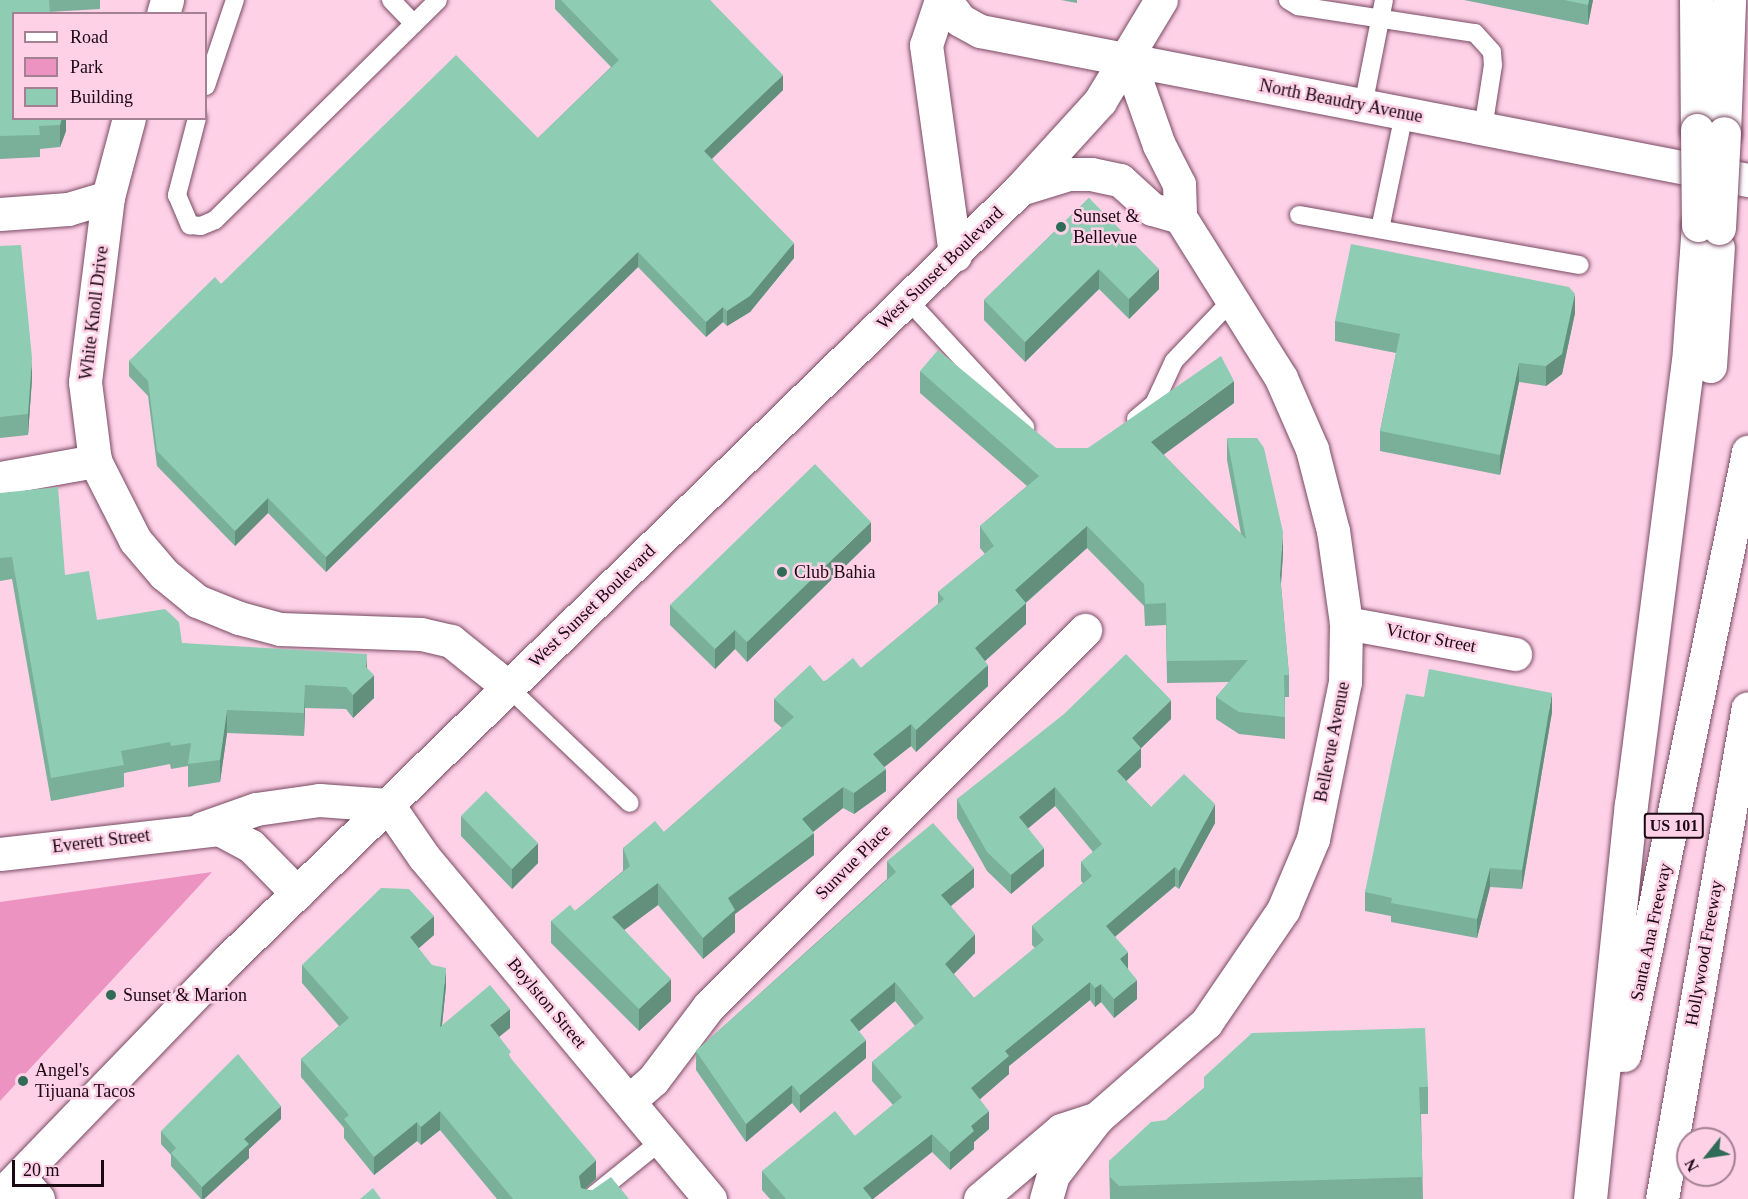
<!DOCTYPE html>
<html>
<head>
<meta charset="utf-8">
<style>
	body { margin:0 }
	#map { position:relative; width:1748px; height:1199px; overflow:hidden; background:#fed1e7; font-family:"Times New Roman",serif }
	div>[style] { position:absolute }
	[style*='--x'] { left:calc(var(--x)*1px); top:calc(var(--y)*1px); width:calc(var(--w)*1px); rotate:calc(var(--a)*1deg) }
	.green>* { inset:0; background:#ed93c2 }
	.roads { filter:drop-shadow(0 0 2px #794a62) drop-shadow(0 0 2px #794a62) }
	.service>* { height:18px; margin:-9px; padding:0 9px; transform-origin:9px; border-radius:9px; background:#fff }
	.minor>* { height:33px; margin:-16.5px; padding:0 16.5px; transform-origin:16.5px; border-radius:16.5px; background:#fff }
	.tertiary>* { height:33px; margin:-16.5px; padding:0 16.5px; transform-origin:16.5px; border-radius:16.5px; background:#fff }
	.primary>* { height:33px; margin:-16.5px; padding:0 16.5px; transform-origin:16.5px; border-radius:16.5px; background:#fff }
	.motorway>* { height:33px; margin:-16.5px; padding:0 16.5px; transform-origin:16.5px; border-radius:16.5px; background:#fff }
	.bridges { filter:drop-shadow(0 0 2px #794a62) drop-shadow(0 0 2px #794a62) }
	.motorway-bridge>* { height:33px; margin:-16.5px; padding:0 16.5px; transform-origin:16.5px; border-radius:16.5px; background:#fff }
	.wall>* { inset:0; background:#7aaf9a }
	.shaded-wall>* { inset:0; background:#638f7d }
	.building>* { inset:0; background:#8eccb3 }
	.dots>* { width:16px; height:16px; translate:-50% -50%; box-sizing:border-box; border:3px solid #fed1e7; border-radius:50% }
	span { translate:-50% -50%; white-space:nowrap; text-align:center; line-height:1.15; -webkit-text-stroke:5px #fed1e7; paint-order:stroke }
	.shield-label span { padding:2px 4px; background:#fed1e7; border:2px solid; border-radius:4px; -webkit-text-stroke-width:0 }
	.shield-label { font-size:16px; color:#1a0812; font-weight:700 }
	.street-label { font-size:18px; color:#1a0812 }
	.poi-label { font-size:18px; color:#1a0812 }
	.left { translate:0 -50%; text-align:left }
	.legend { position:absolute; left:12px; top:12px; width:195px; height:108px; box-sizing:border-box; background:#fed1e7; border:2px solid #a38192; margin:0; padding:8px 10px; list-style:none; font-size:18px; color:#1a0812 }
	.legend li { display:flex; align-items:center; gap:12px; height:30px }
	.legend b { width:30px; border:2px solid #a38192 }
	.north { position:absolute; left:1676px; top:1127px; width:60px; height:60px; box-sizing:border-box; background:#fed1e7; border:2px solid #a38192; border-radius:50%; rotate:240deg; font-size:16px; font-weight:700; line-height:24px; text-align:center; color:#1a0812 }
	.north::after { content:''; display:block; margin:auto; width:21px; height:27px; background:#2f6b56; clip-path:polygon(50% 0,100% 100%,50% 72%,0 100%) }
	.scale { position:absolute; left:12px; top:1160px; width:92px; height:27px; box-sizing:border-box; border:3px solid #1a0812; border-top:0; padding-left:8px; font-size:18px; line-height:21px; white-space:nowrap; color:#1a0812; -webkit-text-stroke:4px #fed1e7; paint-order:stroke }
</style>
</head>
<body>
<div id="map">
	<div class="green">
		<i style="clip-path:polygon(212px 872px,0 1101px,0 902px)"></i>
	</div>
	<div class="roads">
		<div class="service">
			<i style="--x:391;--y:0;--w:33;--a:46"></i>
			<i style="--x:1288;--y:0;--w:12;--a:31"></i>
			<i style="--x:1298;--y:6;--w:179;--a:8.7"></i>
			<i style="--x:1475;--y:33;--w:25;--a:48"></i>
			<i style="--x:1492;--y:52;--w:13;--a:86"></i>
			<i style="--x:1493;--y:65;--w:65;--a:98.9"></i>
			<i style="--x:206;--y:86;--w:91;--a:-71.4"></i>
			<i style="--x:1363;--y:106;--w:108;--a:-78.8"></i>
			<i style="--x:197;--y:118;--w:80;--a:104.6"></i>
			<i style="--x:177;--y:195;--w:33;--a:67"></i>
			<i style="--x:190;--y:225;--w:11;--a:5"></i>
			<i style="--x:201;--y:226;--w:15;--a:-23"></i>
			<i style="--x:215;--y:220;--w:313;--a:-44.6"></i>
			<i style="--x:1299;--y:215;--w:285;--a:10.1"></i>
			<i style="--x:1380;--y:229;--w:117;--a:-78.2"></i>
			<i style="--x:908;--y:300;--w:173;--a:47.3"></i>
			<i style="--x:1136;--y:419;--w:23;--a:-40"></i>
			<i style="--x:1154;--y:404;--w:47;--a:-65.1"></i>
			<i style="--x:1174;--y:361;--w:87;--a:-46.4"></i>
			<i style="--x:508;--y:687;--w:168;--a:43.6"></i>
			<i style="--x:589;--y:1199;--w:92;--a:-38.9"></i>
		</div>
		<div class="minor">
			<i style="--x:163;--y:14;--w:15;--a:-74"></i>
			<i style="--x:129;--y:118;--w:82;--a:104.9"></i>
			<i style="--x:108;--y:197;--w:186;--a:97.1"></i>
			<i style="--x:85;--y:382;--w:80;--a:82.8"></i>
			<i style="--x:95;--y:461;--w:89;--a:63.1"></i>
			<i style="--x:135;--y:540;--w:45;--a:49.5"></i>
			<i style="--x:164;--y:574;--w:43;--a:39.3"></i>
			<i style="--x:197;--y:601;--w:45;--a:22"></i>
			<i style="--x:239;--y:618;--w:42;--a:15"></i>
			<i style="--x:280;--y:629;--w:141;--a:2"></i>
			<i style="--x:421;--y:634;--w:31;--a:13"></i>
			<i style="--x:451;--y:641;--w:73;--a:38.9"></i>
			<i style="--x:0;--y:214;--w:68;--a:-4.2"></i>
			<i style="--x:68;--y:209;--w:42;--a:-16.7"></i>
			<i style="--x:0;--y:478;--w:97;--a:-10.1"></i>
			<i style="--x:1346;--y:623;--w:172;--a:10.4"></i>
			<i style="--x:202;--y:828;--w:57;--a:-19.4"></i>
			<i style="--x:256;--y:809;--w:64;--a:-8.1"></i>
			<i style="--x:319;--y:800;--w:69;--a:4.1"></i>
			<i style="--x:388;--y:805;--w:63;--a:55.3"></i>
			<i style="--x:424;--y:857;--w:446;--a:50.1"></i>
			<i style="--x:0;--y:854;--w:220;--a:-6.5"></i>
			<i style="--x:219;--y:829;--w:36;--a:28"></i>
			<i style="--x:251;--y:846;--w:66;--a:45.6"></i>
			<i style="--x:630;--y:1100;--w:30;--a:-41"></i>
			<i style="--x:653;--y:1080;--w:93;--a:-52.9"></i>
			<i style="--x:709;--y:1006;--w:532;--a:-45"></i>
			<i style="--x:19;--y:1177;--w:29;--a:49"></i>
		</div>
		<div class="tertiary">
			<i style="--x:945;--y:0;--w:25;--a:53"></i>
			<i style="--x:960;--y:20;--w:23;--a:29"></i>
			<i style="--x:980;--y:31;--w:782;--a:10.98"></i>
			<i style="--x:1129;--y:60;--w:90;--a:70.6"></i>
			<i style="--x:1159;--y:145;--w:44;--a:62.9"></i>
			<i style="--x:1179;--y:184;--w:33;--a:88"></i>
			<i style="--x:1020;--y:189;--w:51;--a:-17"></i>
			<i style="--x:1069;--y:174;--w:22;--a:0"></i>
			<i style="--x:1091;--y:174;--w:30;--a:12"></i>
			<i style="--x:1120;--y:180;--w:43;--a:42.2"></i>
			<i style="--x:1152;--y:209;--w:29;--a:16"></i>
			<i style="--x:980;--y:1199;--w:106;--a:-40.4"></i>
			<i style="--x:1061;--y:1130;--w:38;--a:-18"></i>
			<i style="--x:1046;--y:1199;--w:25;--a:-74"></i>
			<i style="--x:1053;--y:1175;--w:72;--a:-52.3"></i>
			<i style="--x:1097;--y:1118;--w:145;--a:-41.1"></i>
			<i style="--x:1206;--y:1023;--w:137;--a:-55.7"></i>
			<i style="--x:1283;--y:910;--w:77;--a:-67.1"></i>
			<i style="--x:1313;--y:839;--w:160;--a:-78.5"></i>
			<i style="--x:1345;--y:682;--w:59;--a:-89"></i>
			<i style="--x:1346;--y:623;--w:93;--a:-98"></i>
			<i style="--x:1333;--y:531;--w:85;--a:-104.4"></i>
			<i style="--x:1312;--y:449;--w:77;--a:-113.6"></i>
			<i style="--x:1281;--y:378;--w:190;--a:-122.1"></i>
		</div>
		<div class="primary">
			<i style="--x:941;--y:0;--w:47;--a:108.4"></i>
			<i style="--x:926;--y:45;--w:212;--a:82.1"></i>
			<i style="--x:0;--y:1196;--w:327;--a:-46"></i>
			<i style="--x:227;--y:961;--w:1107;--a:-44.23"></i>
			<i style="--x:1020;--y:189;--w:119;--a:-47.7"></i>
			<i style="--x:1100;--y:101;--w:118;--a:-58.9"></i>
		</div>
		<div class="motorway">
			<i style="--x:1696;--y:0;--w:130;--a:89.6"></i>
			<i style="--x:1724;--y:133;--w:133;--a:-87.8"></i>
			<i style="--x:1710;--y:366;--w:119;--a:-86.2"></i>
			<i style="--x:1624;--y:1055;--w:616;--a:-78.38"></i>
			<i style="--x:1590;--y:1199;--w:396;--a:-84.1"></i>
			<i style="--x:1631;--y:805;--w:446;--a:-82.7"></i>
			<i style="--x:1688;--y:363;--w:138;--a:-85.9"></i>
			<i style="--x:1662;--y:1199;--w:498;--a:-80.1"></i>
		</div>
	</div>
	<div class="bridges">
		<div class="motorway-bridge">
			<i style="--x:1697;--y:130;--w:95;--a:89.4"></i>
			<i style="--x:1719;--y:228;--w:95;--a:-87"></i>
		</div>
	</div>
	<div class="wall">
		<i style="clip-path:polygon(0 0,100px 0,100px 9px,14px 14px,14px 118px,66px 118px,66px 131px,60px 147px,40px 149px,40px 157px,0 159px)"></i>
		<i style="clip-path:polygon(555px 0,710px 0,783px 90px,712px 159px,794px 258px,750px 312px,727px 326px,723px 322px,706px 337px,638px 267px,326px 572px,268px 513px,235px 546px,157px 466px,148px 396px,129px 376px,129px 361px,221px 284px,538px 138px,611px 67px,555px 9px)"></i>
		<i style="clip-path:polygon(1061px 0,1077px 0,1077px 3px)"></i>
		<i style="clip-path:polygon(1464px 0,1593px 0,1588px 25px)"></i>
		<i style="clip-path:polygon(1089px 198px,1159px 289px,1129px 319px,1099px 289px,1025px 362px,984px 320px,984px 300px)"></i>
		<i style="clip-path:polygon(0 246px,32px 379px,28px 435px,0 438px)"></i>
		<i style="clip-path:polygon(1575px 313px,1562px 374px,1546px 386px,1519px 382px,1500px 475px,1380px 451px,1380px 431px,1396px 353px,1335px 341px,1335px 321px)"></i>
		<i style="clip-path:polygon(920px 371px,1056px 448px,1088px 448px,1234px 403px,1163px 454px,1241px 534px,1227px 460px,1227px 438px,1283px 554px,1281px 584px,1289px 675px,1289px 697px,1285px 697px,1285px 739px,1239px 734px,1216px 719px,1216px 697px,1229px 682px,1167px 683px,1166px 625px,1145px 626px,1144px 606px,1087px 548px,1026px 603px,1026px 624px,985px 661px,988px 686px,916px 752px,911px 746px,884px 767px,886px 791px,854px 814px,843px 808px,813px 832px,814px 855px,735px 914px,735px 932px,703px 959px,658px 905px,624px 930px,671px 1001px,639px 1031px,551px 943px,551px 921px,575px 911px,623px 871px,623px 848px,664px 832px,782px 728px,774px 721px,774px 699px,861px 668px,938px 604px,938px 592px,985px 554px,980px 548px,980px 526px,1027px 486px,920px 393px)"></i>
		<i style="clip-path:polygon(0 493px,65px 575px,97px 620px,182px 643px,367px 668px,374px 698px,353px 718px,346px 709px,305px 708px,304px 736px,227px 733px,220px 782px,188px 787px,188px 766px,171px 769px,170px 764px,124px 773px,124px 787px,51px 801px,12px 579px,0 581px)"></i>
		<i style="clip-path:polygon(871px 541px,747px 662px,735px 649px,715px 669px,670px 625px,670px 605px)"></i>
		<i style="clip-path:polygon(1424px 697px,1552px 712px,1522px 889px,1490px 887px,1477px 938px,1391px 922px,1391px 916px,1365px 911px,1365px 892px)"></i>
		<i style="clip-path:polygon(1171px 719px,1141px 748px,1141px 767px,1126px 781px,1151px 807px,1215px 823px,1179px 889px,1175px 886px,1115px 937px,1128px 969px,1137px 999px,1114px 1018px,1101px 1002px,1095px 1007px,1090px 1000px,1009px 1066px,1009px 1074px,980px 1099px,989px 1129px,974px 1142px,974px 1149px,950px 1170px,932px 1152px,873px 1199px,770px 1199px,762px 1190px,762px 1171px,855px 1136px,893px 1105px,872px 1081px,872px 1062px,915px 1026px,895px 1001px,859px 1031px,866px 1058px,800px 1113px,792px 1103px,746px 1142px,696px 1070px,696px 1051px,887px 879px,887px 861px,974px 887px,951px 906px,975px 953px,954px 974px,974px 998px,1035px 948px,1032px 945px,1032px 926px,1083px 883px,1081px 881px,1081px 862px,1093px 852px,1055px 806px,1028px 828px,1044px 866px,1011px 894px,987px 871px,957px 818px,957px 799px)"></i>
		<i style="clip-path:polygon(461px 816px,538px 863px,512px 889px,461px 836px)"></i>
		<i style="clip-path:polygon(434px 935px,418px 948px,446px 986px,442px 1025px,510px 1028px,499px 1037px,511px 1059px,596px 1179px,585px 1189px,629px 1199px,497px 1199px,440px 1130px,421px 1145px,417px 1141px,374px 1175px,344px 1138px,344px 1128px,301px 1077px,301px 1059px,339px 1026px,302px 983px,302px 965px)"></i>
		<i style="clip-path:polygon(1428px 1087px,1428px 1114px,1421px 1114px,1423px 1199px,1110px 1199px,1109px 1161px,1166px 1120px,1204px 1088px)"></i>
		<i style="clip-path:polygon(281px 1119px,249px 1149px,249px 1158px,204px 1199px,201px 1199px,171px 1166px,171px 1155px,161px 1144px,161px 1131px)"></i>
	</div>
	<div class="shaded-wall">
		<i style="clip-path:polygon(1589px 0,1593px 0,1588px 25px,1588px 5px)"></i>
		<i style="clip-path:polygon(783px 75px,783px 90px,704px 166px,704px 151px)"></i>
		<i style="clip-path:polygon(62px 118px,66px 118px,66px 131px,60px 147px,60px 125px)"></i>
		<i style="clip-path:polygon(794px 243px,794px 258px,750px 312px,727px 326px,727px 311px)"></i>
		<i style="clip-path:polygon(638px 252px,638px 267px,326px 572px,326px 557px)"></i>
		<i style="clip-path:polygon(1099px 269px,1099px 289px,1025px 362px,1025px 342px)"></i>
		<i style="clip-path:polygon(1159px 269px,1159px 289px,1129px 319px,1129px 299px)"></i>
		<i style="clip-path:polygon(1575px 294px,1575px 313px,1562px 374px,1546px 386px,1546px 366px)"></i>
		<i style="clip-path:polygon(723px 307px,723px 322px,706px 337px,706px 322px)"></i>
		<i style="clip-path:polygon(32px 358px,32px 379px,28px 435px,28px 414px)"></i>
		<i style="clip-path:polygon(1519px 363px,1519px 382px,1500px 475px,1500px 455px)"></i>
		<i style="clip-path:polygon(1234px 381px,1234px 403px,1151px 464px,1151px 442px)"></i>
		<i style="clip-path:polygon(268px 498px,268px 513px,235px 546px,235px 531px)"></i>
		<i style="clip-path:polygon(871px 522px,871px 541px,747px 662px,747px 642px)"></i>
		<i style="clip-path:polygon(1087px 526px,1087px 548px,1015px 612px,1015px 590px)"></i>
		<i style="clip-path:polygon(1283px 532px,1283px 554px,1280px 597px,1280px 575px)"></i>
		<i style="clip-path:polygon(1026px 603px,1026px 624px,975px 670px,975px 648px)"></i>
		<i style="clip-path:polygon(735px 630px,735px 649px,715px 669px,715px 649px)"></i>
		<i style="clip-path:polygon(367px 654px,367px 682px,374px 675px,374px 698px,353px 718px,353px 695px,366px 667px)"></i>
		<i style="clip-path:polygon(988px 665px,988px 686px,916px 752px,916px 730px)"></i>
		<i style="clip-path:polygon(305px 685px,305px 708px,304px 736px,304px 713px)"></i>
		<i style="clip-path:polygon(1552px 693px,1552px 712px,1522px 889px,1522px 870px)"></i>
		<i style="clip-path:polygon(1171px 700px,1171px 719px,1132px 757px,1132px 738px)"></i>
		<i style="clip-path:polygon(227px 710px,227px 733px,220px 782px,220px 760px)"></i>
		<i style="clip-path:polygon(911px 724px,911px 746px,873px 776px,873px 754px)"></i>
		<i style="clip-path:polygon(1141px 748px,1141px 767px,1117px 790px,1117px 771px)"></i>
		<i style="clip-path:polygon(886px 769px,886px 791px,854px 814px,854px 793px)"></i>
		<i style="clip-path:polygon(843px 787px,843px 808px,802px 841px,802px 819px)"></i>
		<i style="clip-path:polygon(1055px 787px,1055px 806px,1019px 836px,1019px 817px)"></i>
		<i style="clip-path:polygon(1215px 804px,1215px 823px,1179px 889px,1179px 871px)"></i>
		<i style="clip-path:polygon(814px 833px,814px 855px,735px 914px,735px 932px,703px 959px,703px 938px,728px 898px)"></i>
		<i style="clip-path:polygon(538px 843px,538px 863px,512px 889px,512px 869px)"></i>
		<i style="clip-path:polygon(1044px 848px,1044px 866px,1011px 894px,1011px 875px)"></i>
		<i style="clip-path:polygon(1175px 867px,1175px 886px,1106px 944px,1106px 926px)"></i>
		<i style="clip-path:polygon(974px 868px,974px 887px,941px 914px,941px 895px)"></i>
		<i style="clip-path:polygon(1490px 868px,1490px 887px,1477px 938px,1477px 919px)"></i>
		<i style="clip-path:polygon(658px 883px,658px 905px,612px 939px,612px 917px)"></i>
		<i style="clip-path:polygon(434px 916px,434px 935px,410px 956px,410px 937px)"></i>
		<i style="clip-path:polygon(975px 934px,975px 953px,945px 982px,945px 964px)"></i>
		<i style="clip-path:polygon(1128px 952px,1128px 971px,1120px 959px)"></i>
		<i style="clip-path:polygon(446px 968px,446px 986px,440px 1045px,440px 1027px)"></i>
		<i style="clip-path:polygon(671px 979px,671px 1001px,639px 1031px,639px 1009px)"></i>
		<i style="clip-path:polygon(1137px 980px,1137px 999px,1114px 1018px,1114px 999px)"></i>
		<i style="clip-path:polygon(895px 982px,895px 1001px,850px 1039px,850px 1020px)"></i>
		<i style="clip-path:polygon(1090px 982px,1090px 1000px,1009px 1066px,1009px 1074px,971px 1107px,971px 1088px,1005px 1051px)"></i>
		<i style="clip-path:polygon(1101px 984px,1101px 1002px,1095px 1007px,1095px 988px)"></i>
		<i style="clip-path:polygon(510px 1009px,510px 1028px,490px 1044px,490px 1025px)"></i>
		<i style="clip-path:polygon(866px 1040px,866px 1058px,800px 1113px,800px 1095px)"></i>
		<i style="clip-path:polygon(792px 1085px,792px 1103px,746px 1142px,746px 1124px)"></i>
		<i style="clip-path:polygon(281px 1106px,281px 1119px,249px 1149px,249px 1158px,204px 1199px,202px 1199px,202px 1187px,244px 1139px)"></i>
		<i style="clip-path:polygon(440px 1111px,440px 1130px,421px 1145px,421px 1127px)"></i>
		<i style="clip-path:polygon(989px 1111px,989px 1129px,974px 1142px,974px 1149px,950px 1170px,950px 1152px,971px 1126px)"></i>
		<i style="clip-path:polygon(417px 1122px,417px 1141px,374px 1175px,374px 1157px)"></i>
		<i style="clip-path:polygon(932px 1134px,932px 1152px,873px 1199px,863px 1199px,863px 1188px)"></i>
		<i style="clip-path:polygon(596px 1160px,596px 1179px,579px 1194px,579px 1176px)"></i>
	</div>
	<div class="building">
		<i style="clip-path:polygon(0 0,49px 0,50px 14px,14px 14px,14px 118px,62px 118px,60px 125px,39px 126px,40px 135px,0 136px)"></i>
		<i style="clip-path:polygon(561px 0,710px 0,783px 75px,704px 151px,794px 243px,750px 296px,727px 311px,723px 307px,706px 322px,638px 252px,326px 557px,268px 498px,235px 531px,157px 451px,148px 381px,129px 361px,215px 277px,221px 284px,456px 55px,538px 138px,619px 60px)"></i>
		<i style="clip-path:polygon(1564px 0,1589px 0,1588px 5px)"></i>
		<i style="clip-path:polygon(1089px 198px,1159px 269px,1129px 299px,1099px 269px,1025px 342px,984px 300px)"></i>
		<i style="clip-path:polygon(1351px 244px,1569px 287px,1575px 294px,1562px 354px,1546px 366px,1519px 363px,1500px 455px,1380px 431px,1400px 334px,1335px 321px)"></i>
		<i style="clip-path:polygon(21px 245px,32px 358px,28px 414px,0 417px,0 246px)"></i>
		<i style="clip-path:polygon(938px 350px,1056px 448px,1088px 448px,1221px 356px,1234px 381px,1151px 442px,1246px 539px,1227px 438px,1257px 438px,1264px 448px,1283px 532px,1280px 575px,1289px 675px,1284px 675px,1285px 717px,1239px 712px,1216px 697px,1248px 660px,1167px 661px,1166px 603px,1145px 604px,1144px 584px,1087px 526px,1015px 590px,1026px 603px,975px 648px,988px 665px,916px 730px,911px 724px,873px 754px,886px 769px,854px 793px,843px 787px,802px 819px,814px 833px,728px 898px,735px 910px,703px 938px,658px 883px,612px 917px,671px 979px,639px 1009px,551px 921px,570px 905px,575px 911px,630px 866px,623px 848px,655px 821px,664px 832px,794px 717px,774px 699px,810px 665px,824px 682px,853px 658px,861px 668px,944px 599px,938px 592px,994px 546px,980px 526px,1039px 476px,920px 371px)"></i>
		<i style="clip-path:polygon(815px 464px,871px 522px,747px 642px,735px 630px,715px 649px,670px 605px)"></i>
		<i style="clip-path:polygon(58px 487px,65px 575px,89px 571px,97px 620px,165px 609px,179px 622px,182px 643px,367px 654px,366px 667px,374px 675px,353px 695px,346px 687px,305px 685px,304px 713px,227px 710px,220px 760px,188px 764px,191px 743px,171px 746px,170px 742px,121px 751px,124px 765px,51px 778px,12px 557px,0 558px,0 493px)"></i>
		<i style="clip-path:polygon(1126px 654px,1171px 700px,1132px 738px,1141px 748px,1117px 771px,1151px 807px,1184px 774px,1215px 804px,1179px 871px,1175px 867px,1106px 926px,1128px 952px,1120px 959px,1137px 980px,1114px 999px,1101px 984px,1095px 988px,1090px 982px,1005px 1051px,1009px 1056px,971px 1088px,989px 1111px,971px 1126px,974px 1131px,950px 1152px,932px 1134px,863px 1188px,872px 1199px,786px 1199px,762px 1171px,835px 1111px,855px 1136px,902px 1097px,872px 1062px,924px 1018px,895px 982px,850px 1020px,866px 1040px,800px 1095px,792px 1085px,746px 1124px,696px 1051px,896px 872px,887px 861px,933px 823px,974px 868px,941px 895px,975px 934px,945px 964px,974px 998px,1044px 940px,1032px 926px,1092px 876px,1081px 862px,1102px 844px,1055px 787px,1019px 817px,1044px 848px,1011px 875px,987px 852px,957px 799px,1064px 714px)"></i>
		<i style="clip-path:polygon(1429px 669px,1552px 693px,1522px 870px,1490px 868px,1477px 919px,1391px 903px,1392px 898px,1365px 892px,1406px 694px,1424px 697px)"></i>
		<i style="clip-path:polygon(486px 791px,538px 843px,512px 869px,461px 816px)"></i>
		<i style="clip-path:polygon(381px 888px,409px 889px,434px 916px,410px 937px,432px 965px,446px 968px,440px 1027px,490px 985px,510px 1009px,490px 1025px,511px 1052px,508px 1055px,596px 1160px,579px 1176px,581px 1188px,591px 1191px,611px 1177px,629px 1199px,513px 1199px,440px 1111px,421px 1127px,417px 1122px,374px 1157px,344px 1119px,349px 1115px,301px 1059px,349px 1018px,302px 965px)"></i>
		<i style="clip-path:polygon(1425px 1028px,1428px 1087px,1419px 1087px,1423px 1177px,1119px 1186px,1110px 1177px,1109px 1161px,1151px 1122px,1166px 1120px,1204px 1088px,1204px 1077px,1252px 1033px)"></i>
		<i style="clip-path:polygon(238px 1054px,281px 1106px,244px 1139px,249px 1144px,202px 1187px,171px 1153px,176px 1148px,161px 1131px)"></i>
		<i style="clip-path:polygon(373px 1188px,381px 1199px,360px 1199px)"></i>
	</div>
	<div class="dots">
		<i style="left:1061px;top:227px;background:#2f6b56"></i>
		<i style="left:782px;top:572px;background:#2f6b56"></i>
		<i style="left:111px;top:995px;background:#2f6b56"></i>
		<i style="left:23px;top:1081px;background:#2f6b56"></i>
	</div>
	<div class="shield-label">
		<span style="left:1674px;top:826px">US 101</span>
	</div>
	<div class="street-label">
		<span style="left:1341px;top:101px;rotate:11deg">North Beaudry Avenue</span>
		<span style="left:940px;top:268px;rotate:-44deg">West Sunset Boulevard</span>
		<span style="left:94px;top:313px;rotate:-83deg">White Knoll Drive</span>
		<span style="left:592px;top:606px;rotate:-44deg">West Sunset Boulevard</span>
		<span style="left:1431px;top:638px;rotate:11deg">Victor Street</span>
		<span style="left:1332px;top:742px;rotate:-79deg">Bellevue Avenue</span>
		<span style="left:101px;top:841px;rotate:-7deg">Everett Street</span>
		<span style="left:853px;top:862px;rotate:-45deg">Sunvue Place</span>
		<span style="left:1651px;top:932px;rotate:-78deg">Santa Ana Freeway</span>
		<span style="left:1704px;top:953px;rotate:-80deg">Hollywood Freeway</span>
		<span style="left:547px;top:1003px;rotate:50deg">Boylston Street</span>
	</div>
	<div class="poi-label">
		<span class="left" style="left:1073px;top:227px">Sunset &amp;<br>Bellevue</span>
		<span class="left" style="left:794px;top:572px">Club Bahia</span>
		<span class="left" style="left:123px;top:995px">Sunset &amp; Marion</span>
		<span class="left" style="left:35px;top:1081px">Angel's<br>Tijuana Tacos</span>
	</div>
	<ul class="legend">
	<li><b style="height:8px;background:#fff"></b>Road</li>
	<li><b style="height:16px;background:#ed93c2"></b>Park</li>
	<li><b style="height:16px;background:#8eccb3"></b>Building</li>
	</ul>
	<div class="north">N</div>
	<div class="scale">20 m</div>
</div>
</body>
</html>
